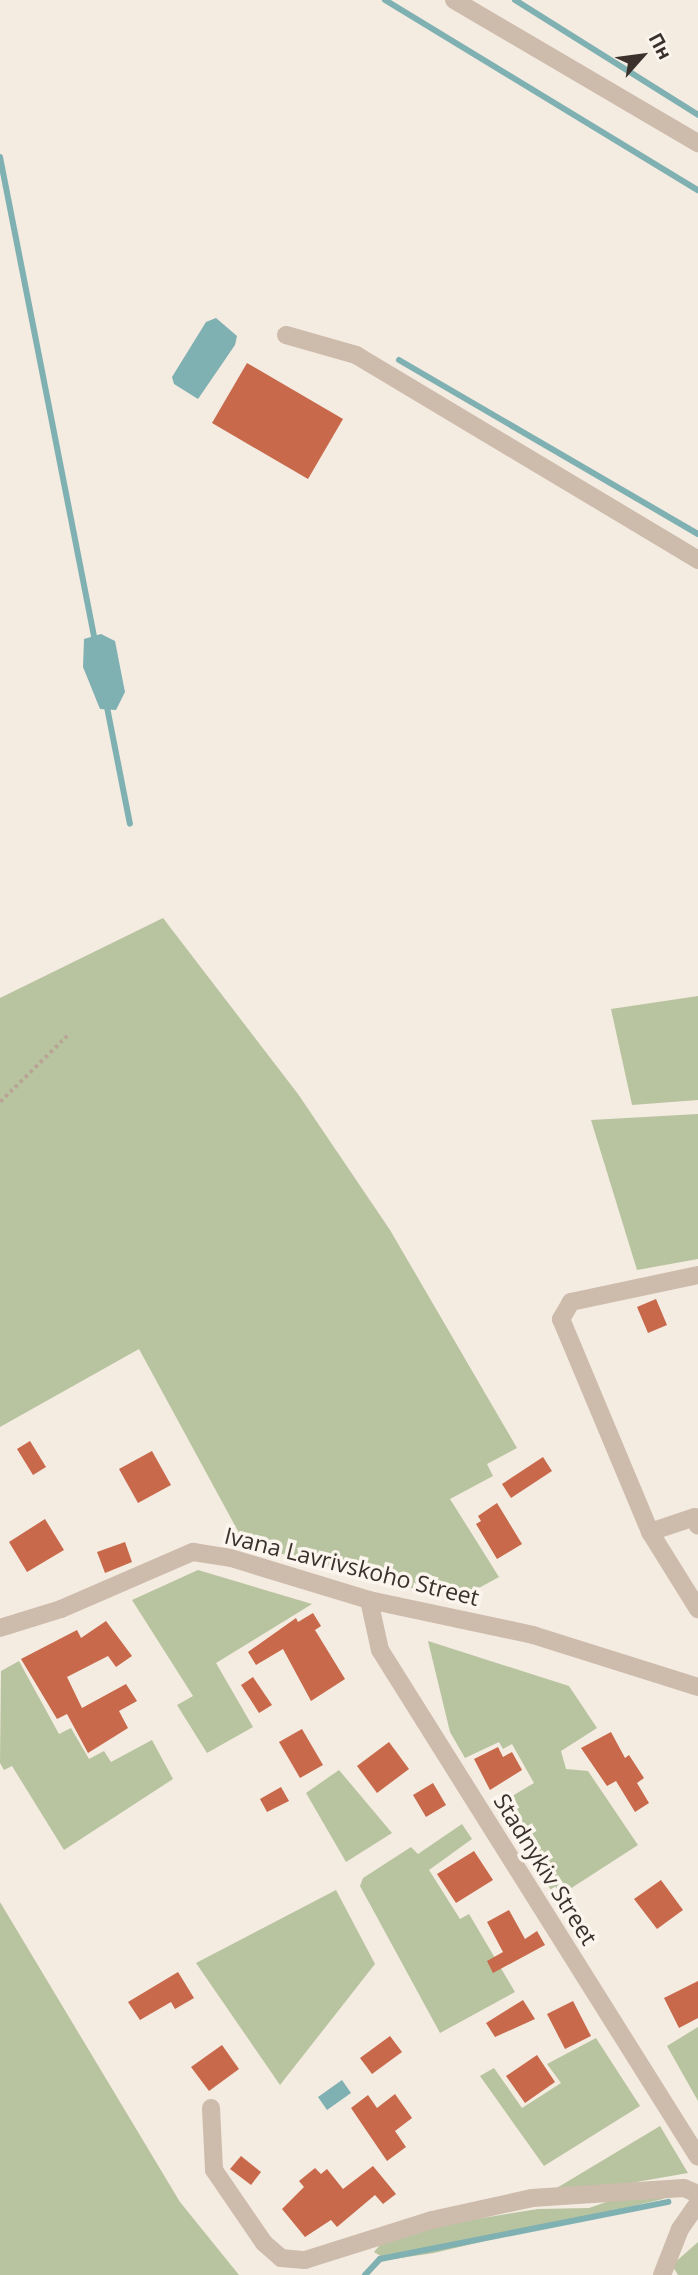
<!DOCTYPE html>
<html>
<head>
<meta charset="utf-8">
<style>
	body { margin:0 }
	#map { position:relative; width:698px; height:2275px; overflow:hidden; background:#f4ebe1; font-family:"Open Sans",sans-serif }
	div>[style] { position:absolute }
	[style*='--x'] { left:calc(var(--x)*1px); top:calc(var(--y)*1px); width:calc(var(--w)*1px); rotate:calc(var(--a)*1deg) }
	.green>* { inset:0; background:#b8c4a0 }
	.water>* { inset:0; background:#7fb0b2 }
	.stream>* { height:6px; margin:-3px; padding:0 3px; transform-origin:3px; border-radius:3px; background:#7fb0b2 }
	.building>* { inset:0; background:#c8694b }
	.path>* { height:3.5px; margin-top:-1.75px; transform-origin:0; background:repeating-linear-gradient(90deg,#b9a596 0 3.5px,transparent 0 7px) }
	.minor>* { height:18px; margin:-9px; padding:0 9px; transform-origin:9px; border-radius:9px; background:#cdbbac }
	span { translate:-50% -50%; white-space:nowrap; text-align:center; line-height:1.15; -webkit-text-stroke:7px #fbf5ee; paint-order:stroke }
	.street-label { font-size:23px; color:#3b302b }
	.north { position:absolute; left:607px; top:21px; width:70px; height:70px; -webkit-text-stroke:5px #fbf5ee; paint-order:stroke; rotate:62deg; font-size:19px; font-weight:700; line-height:28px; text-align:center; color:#3b302b }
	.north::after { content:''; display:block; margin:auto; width:24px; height:32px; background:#3b302b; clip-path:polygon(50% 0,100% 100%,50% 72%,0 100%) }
</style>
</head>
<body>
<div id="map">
	<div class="green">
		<i style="clip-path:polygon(163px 918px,298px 1094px,390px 1230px,517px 1448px,487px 1464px,493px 1476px,450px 1499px,499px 1577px,457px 1600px,245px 1544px,139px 1349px,0 1427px,0 998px)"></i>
		<i style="clip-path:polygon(698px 996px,698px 1100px,632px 1105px,611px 1009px)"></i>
		<i style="clip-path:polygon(698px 1114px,698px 1259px,637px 1270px,591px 1120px)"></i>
		<i style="clip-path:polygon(198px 1570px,312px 1604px,216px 1663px,253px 1727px,207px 1753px,177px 1705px,193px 1696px,132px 1600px)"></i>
		<i style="clip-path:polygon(428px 1641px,569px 1686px,597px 1728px,561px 1751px,566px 1769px,588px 1771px,638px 1845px,556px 1898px,497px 1805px,534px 1783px,512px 1744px,503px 1749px,499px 1742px,465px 1758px,450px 1732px)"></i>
		<i style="clip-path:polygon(19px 1661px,59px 1734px,71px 1728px,89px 1759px,104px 1751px,111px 1762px,152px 1740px,173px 1779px,64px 1850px,12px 1766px,4px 1770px,0 1763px,1px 1671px)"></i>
		<i style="clip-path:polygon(339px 1770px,392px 1833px,346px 1862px,306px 1793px)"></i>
		<i style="clip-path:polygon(462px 1824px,472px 1839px,429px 1870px,460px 1919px,469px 1914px,515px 1992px,440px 2033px,360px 1886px,363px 1878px,411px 1847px,418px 1854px)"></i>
		<i style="clip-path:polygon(336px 1890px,375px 1964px,280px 2085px,196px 1963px)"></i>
		<i style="clip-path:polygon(0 1902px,180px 2202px,239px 2275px,0 2275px)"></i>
		<i style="clip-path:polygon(698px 2027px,698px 2101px,667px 2046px)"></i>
		<i style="clip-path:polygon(596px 2038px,640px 2106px,544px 2166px,480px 2076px,494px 2068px,522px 2108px,561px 2083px,547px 2064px)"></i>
		<i style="clip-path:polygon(660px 2126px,688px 2173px,602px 2188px,555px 2189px)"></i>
		<i style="clip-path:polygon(641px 2190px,672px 2191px,663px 2199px,434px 2253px,387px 2260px,374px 2252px,380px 2245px,427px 2227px,538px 2209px,589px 2208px)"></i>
		<i style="clip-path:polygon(698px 2242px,698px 2275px,678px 2275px,672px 2265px)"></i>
	</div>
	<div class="water">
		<i style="clip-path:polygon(216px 318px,237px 336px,235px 345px,198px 399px,174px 384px,172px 377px,206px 322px)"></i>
		<i style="clip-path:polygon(101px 634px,115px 641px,123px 682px,125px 692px,116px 710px,100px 709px,83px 667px,84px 639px)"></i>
		<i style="clip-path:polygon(342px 2080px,351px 2093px,327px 2110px,318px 2097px)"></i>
	</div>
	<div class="stream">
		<i style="--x:385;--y:0;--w:366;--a:31.3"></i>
		<i style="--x:515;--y:0;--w:216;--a:32.1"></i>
		<i style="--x:0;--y:157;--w:495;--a:78.9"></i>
		<i style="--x:399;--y:360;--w:346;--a:30.2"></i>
		<i style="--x:106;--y:702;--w:124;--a:78.9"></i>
		<i style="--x:365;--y:2275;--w:22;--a:-47"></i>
		<i style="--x:380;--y:2259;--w:294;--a:-11.2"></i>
	</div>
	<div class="building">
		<i style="clip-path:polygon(247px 363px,343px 419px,308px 479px,212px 423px)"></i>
		<i style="clip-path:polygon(656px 1299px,667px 1325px,648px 1333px,637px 1307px)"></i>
		<i style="clip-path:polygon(30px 1441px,46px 1467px,33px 1475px,17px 1449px)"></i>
		<i style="clip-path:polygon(152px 1451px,171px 1485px,138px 1503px,119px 1469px)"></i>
		<i style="clip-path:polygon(543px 1457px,552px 1471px,511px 1498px,502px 1484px)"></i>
		<i style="clip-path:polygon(497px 1503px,522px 1544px,497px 1559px,476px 1524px,481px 1521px,478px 1516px)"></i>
		<i style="clip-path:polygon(45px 1519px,64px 1550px,27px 1572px,9px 1542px)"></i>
		<i style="clip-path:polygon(125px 1542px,132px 1562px,105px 1573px,97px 1552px)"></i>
		<i style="clip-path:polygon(313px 1613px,321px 1626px,315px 1630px,345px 1679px,311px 1701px,283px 1649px,256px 1665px,248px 1652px,296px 1618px,298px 1622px)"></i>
		<i style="clip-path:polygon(106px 1621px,132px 1656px,116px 1667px,108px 1656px,67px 1677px,82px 1708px,126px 1684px,137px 1701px,119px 1711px,128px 1728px,88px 1753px,67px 1714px,57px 1719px,21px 1659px,77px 1630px,81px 1638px)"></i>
		<i style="clip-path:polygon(253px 1677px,272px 1705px,259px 1713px,241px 1685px)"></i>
		<i style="clip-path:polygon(302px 1729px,323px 1765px,300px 1778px,279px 1742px)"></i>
		<i style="clip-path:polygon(611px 1732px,625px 1758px,629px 1755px,644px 1778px,637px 1783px,649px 1803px,635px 1812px,616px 1781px,607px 1786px,581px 1748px)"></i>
		<i style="clip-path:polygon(389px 1742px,409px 1769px,377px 1793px,357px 1766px)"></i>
		<i style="clip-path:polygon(498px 1747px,503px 1757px,512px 1752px,522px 1770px,490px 1790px,474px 1759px)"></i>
		<i style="clip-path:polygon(433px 1783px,446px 1805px,426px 1817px,413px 1795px)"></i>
		<i style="clip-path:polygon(281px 1787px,289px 1801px,267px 1812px,260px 1799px)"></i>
		<i style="clip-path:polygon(474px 1851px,493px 1880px,456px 1903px,437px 1874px)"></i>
		<i style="clip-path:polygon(661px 1880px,683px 1910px,657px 1929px,634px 1899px)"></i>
		<i style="clip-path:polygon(509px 1910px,525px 1939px,537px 1931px,545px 1945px,493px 1973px,487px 1961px,503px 1952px,487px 1922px)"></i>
		<i style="clip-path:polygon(178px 1972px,194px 1998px,175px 2009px,171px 2002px,140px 2020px,128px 2002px)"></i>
		<i style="clip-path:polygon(698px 1981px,698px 2018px,679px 2028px,664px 1998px)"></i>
		<i style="clip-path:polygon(523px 2000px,535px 2019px,495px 2037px,486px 2023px)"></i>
		<i style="clip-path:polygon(573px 2001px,591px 2036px,565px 2049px,547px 2014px)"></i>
		<i style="clip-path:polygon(390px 2036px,402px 2052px,372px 2074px,360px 2058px)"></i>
		<i style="clip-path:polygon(222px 2045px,239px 2069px,209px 2091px,191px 2067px)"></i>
		<i style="clip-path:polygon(537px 2055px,555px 2082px,525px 2103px,506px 2076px)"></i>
		<i style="clip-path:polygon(395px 2094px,412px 2118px,395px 2131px,406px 2147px,387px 2161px,351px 2108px,368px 2095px,377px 2108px)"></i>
		<i style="clip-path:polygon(241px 2156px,261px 2172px,251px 2185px,230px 2169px)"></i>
		<i style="clip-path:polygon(373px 2166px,396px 2194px,383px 2204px,375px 2195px,337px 2227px,331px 2220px,305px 2237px,282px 2209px,304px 2187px,299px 2181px,315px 2168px,321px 2174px,327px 2169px,343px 2189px)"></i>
	</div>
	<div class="path">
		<i style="--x:0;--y:1102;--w:98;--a:-44.6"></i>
	</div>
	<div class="minor">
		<i style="--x:454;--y:0;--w:283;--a:30.4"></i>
		<i style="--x:286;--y:335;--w:73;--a:15.9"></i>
		<i style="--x:356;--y:355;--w:399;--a:30.9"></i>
		<i style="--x:698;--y:1275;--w:130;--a:168"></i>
		<i style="--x:571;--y:1302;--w:20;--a:120"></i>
		<i style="--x:561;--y:1319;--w:231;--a:67.3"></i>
		<i style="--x:650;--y:1532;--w:91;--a:58.1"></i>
		<i style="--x:650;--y:1532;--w:47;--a:-18.4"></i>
		<i style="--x:695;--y:1517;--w:9;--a:72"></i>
		<i style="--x:369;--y:1600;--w:51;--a:77.6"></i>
		<i style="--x:380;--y:1650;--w:598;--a:57.9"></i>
		<i style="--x:0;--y:1628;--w:64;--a:-17.3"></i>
		<i style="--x:61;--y:1609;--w:144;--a:-23.4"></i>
		<i style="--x:193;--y:1552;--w:38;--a:9"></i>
		<i style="--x:231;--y:1558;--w:144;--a:16.9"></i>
		<i style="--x:369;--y:1600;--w:168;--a:12"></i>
		<i style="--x:533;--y:1635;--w:173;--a:17.5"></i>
		<i style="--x:211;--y:2108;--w:62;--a:87.2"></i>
		<i style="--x:214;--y:2170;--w:88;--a:55.6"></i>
		<i style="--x:264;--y:2243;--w:23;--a:41"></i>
		<i style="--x:281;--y:2258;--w:24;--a:5"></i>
		<i style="--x:305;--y:2260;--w:133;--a:-17.5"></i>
		<i style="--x:432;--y:2220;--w:102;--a:-12.4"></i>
		<i style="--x:532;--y:2198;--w:152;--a:-3.8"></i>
		<i style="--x:684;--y:2188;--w:15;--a:23"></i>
		<i style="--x:662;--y:2275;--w:49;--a:-68.6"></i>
		<i style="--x:680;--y:2229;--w:32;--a:-55"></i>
	</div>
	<div class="street-label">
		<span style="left:352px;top:1566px;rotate:14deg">Ivana Lavrivskoho Street</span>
		<span style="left:546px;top:1869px;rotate:58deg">Stadnykiv Street</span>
	</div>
	<div class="north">Пн</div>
</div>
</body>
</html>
